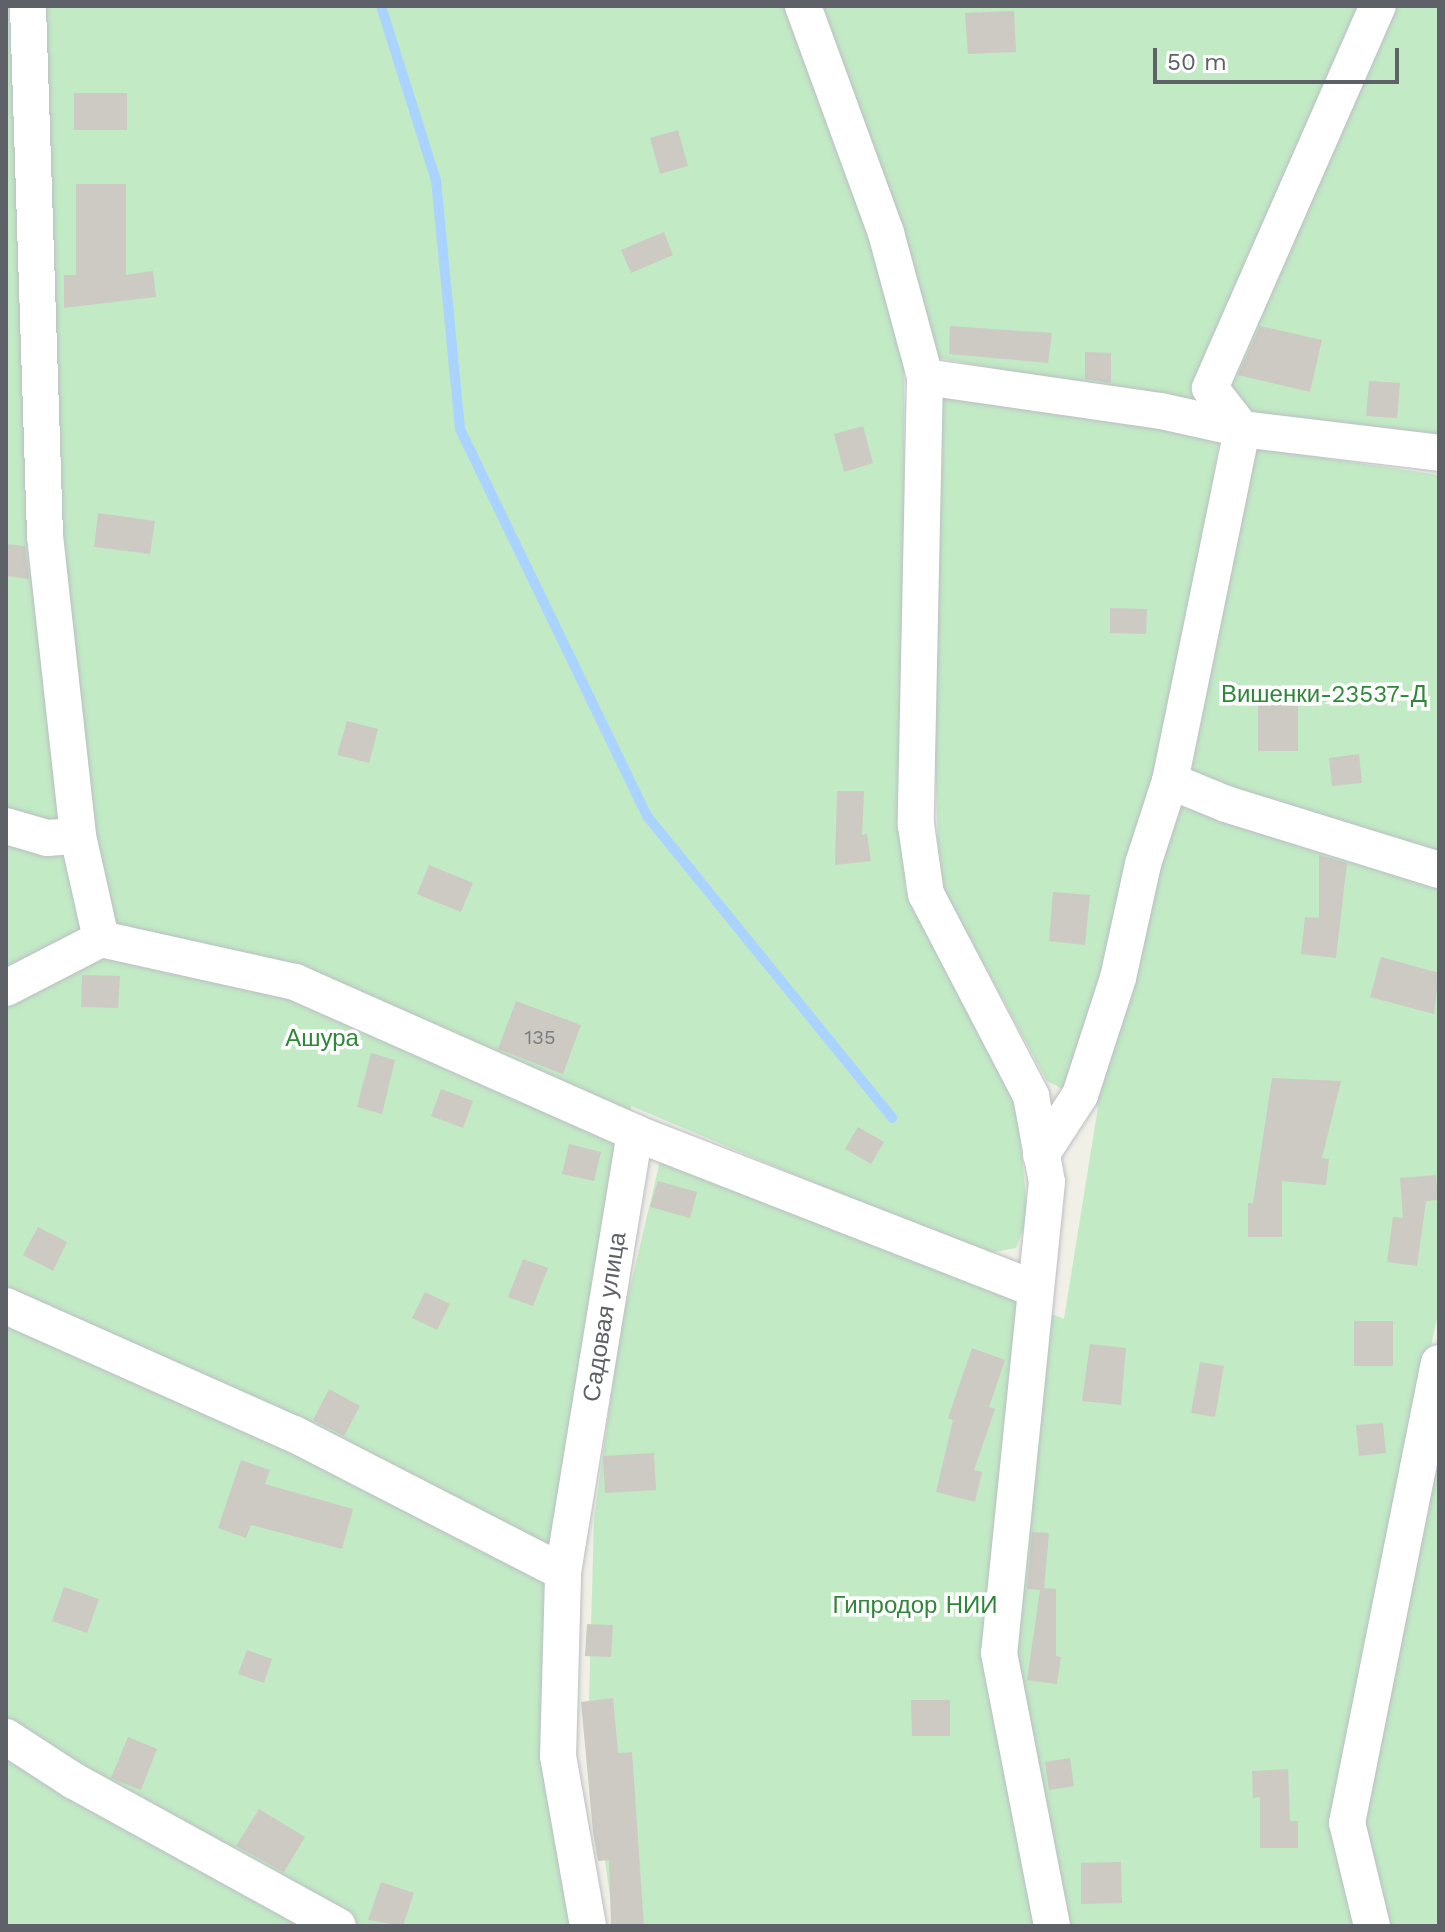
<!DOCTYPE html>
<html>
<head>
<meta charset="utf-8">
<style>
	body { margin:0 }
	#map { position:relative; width:1445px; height:1932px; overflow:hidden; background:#f1f0e7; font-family:"Work Sans",sans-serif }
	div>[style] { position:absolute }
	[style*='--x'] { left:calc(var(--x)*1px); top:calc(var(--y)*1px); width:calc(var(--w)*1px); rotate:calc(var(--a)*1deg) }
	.green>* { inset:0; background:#c2eac5 }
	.stream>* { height:10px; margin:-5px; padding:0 5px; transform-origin:5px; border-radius:5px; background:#aad4ff }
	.building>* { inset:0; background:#cdcac4 }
	.roads { filter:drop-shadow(0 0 2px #bbbec3) drop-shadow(0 0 2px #bbbec3) }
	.minor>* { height:36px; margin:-18px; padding:0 18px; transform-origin:18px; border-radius:18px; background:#fff }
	span { translate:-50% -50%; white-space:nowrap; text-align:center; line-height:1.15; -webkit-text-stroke:7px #fff; paint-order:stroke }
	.number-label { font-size:20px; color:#7a7c7f }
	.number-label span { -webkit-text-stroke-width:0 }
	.park-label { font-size:24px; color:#2f873a }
	.street-label { font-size:24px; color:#5e6268 }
	.frame { position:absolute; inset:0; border:8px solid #5e6268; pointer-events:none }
	.scale { position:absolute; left:1153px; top:48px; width:246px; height:36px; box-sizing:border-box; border:4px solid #5e6268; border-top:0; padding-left:10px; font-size:24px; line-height:28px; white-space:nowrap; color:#5e6268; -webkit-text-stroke:6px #fff; paint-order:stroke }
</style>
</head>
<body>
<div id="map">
	<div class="green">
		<i style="clip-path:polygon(6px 6px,1439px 6px,1439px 439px,1260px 417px,938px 358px,904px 373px,905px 889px,1016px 1098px,1028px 1217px,1016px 1248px,984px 1254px,631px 1106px,559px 1533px,576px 1926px,6px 1926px)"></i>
		<i style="clip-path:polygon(936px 393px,1220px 437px,1160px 795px,1439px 882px,1439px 1309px,1331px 1815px,1359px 1926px,614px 1926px,588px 1736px,594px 1519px,620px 1330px,661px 1157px,1064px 1319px,1098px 1107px,1047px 1081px,939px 881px,934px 721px)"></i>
		<i style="clip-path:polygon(1256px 448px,1439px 475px,1439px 857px,1191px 773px)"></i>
		<i style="clip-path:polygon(1439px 1398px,1439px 1926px,1388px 1926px,1358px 1822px)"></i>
	</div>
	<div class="stream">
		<i style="--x:381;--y:6;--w:182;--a:72.5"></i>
		<i style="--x:436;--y:180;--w:250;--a:84.5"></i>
		<i style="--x:460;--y:429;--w:430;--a:64.2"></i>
		<i style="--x:647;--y:816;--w:389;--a:50.9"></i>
	</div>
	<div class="building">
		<i style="clip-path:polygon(1014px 11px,1016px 52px,968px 54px,965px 13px)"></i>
		<i style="clip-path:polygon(74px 93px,127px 93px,127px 130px,74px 130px)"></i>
		<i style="clip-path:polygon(678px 130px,688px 166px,660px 174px,650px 138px)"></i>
		<i style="clip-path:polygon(76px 184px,126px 184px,126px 275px,153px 271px,156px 297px,64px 308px,64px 275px,76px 275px)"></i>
		<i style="clip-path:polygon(664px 232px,673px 255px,631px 273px,621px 250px)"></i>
		<i style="clip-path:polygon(950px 326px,1052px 333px,1048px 363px,949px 354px)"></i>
		<i style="clip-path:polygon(1260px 326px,1322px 340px,1310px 392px,1238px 375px)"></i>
		<i style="clip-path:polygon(1085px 352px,1111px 353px,1111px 383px,1085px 379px)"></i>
		<i style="clip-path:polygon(1369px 381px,1400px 383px,1397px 418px,1366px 416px)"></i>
		<i style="clip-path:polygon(863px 426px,873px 463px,844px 472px,834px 434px)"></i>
		<i style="clip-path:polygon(98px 513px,155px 521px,150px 554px,94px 547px)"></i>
		<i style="clip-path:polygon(6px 544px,25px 546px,29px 579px,6px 576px)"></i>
		<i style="clip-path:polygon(1110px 608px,1147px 609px,1146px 634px,1110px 633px)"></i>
		<i style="clip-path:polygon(1258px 701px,1298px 701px,1298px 751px,1258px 751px)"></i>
		<i style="clip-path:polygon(347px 721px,378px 729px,369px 763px,337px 755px)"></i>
		<i style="clip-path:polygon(1359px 754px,1362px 783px,1332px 786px,1329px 758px)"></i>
		<i style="clip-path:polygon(837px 791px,864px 791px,862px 835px,867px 834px,871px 861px,835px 865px)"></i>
		<i style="clip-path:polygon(1319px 855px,1347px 863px,1336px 958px,1301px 954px,1305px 917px,1319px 918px)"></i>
		<i style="clip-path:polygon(429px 865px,473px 883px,461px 912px,417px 894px)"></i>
		<i style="clip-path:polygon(1053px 892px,1090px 895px,1085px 945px,1049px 941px)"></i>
		<i style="clip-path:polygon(1381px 957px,1439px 973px,1434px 1014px,1370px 997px)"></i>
		<i style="clip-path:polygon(82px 975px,120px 976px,118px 1008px,81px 1007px)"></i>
		<i style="clip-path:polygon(516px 1001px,581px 1025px,563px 1074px,498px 1049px)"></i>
		<i style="clip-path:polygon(371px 1053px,395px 1060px,382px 1114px,357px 1107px)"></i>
		<i style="clip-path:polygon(1272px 1078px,1341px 1081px,1322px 1158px,1329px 1159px,1326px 1185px,1282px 1181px,1282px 1237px,1248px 1237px,1248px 1203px,1253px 1203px)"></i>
		<i style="clip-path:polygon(441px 1089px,473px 1101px,463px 1128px,431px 1116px)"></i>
		<i style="clip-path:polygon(858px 1127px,884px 1142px,871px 1164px,845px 1149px)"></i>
		<i style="clip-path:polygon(569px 1144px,601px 1152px,594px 1181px,562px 1174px)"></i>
		<i style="clip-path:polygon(1436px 1175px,1438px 1200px,1426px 1201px,1417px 1266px,1387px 1262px,1393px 1217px,1403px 1218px,1400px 1178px)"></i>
		<i style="clip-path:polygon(658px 1181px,697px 1192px,690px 1218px,650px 1207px)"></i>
		<i style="clip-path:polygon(38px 1227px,67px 1242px,53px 1271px,23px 1255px)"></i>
		<i style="clip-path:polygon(523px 1259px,548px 1268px,533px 1306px,508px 1297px)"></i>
		<i style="clip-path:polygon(425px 1292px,450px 1304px,437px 1330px,412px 1318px)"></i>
		<i style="clip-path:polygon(1354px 1321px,1393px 1321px,1393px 1366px,1354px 1366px)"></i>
		<i style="clip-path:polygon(1090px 1344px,1126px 1348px,1121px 1405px,1082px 1401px)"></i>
		<i style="clip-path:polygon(972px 1348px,1005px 1360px,989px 1407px,995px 1409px,974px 1470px,982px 1472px,975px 1502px,936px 1492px,953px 1420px,948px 1418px)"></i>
		<i style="clip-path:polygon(1200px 1362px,1224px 1366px,1215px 1417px,1191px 1413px)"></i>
		<i style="clip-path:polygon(329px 1389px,360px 1406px,344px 1436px,313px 1420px)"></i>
		<i style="clip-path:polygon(1383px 1423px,1386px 1453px,1359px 1456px,1356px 1425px)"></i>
		<i style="clip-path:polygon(654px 1453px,656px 1490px,605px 1493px,603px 1456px)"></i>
		<i style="clip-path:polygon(241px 1460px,270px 1470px,265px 1484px,353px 1509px,342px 1549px,251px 1525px,246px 1538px,218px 1528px)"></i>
		<i style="clip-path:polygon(1032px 1532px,1049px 1533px,1044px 1588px,1056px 1589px,1056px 1656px,1061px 1657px,1057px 1684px,1027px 1680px,1040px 1590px,1027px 1589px)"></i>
		<i style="clip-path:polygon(64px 1587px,99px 1599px,87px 1633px,52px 1621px)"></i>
		<i style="clip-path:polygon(587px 1624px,613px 1625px,611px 1657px,585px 1656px)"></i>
		<i style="clip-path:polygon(247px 1650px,272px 1659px,264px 1683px,238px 1674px)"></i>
		<i style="clip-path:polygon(613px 1698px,618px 1753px,632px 1752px,644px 1926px,611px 1926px,609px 1860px,598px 1861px,593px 1832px,581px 1702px)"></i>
		<i style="clip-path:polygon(911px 1700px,950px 1700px,950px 1736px,912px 1736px)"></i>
		<i style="clip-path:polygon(128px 1737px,157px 1749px,141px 1790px,111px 1778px)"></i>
		<i style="clip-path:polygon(1070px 1758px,1074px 1786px,1049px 1790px,1045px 1762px)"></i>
		<i style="clip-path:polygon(1288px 1769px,1290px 1821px,1298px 1821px,1298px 1848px,1260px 1848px,1260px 1797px,1253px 1798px,1252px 1771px)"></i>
		<i style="clip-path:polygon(259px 1809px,305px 1837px,284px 1872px,236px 1846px)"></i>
		<i style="clip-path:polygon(1121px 1862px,1122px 1903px,1081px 1904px,1081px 1863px)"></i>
		<i style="clip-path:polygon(381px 1882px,414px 1893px,403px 1926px,368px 1920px)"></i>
	</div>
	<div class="roads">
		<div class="minor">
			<i style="--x:28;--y:6;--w:530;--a:88.16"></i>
			<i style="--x:45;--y:536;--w:302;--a:83.7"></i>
			<i style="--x:78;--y:836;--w:106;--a:77.4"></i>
			<i style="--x:803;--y:6;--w:242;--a:69.9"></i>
			<i style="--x:886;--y:233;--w:149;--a:74.8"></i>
			<i style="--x:925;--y:377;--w:448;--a:91.2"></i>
			<i style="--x:916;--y:825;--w:70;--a:81.8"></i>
			<i style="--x:926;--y:894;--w:228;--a:62.5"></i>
			<i style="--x:1031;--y:1096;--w:87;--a:79.5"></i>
			<i style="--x:1047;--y:1182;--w:473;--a:95.8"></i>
			<i style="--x:999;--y:1653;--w:278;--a:79"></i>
			<i style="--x:925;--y:377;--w:238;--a:8.2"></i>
			<i style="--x:1161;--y:411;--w:83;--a:12.5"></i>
			<i style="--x:1242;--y:429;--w:198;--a:6.9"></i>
			<i style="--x:1170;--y:781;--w:61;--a:22.3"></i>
			<i style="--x:1226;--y:804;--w:223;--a:17.2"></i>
			<i style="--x:6;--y:826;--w:43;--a:16.3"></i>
			<i style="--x:47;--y:838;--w:31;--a:-4"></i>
			<i style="--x:6;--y:988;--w:107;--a:-27.3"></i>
			<i style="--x:101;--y:939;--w:199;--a:12.5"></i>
			<i style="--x:295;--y:982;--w:372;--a:23.9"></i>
			<i style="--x:1041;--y:1155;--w:72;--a:-57"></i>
			<i style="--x:1080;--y:1095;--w:123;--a:-72"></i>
			<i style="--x:1118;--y:978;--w:117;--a:-77.6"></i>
			<i style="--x:1143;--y:864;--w:87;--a:-72"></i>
			<i style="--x:1170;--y:781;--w:359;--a:-78.4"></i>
			<i style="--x:1242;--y:429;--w:52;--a:-128"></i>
			<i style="--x:1210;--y:388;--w:417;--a:-66.3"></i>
			<i style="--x:6;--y:1306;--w:315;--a:24"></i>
			<i style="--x:294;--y:1434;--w:302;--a:27.2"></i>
			<i style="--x:6;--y:1737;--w:81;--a:32.9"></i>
			<i style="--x:74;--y:1781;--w:301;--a:28.8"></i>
			<i style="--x:588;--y:1926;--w:173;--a:-100"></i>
			<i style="--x:558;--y:1756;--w:184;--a:-88.4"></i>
			<i style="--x:563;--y:1572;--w:445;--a:-80.7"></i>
			<i style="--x:635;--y:1133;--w:429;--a:21.3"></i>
			<i style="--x:1372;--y:1926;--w:106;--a:-103.6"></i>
			<i style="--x:1347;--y:1823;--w:469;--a:-78.7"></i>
		</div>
	</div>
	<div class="number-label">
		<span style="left:540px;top:1037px">135</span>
	</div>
	<div class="park-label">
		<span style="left:1324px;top:695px">Вишенки-23537-Д</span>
		<span style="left:322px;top:1039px">Ашура</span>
		<span style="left:915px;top:1606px">Гипродор НИИ</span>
	</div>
	<div class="street-label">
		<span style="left:605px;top:1317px;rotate:-81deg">Садовая улица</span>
	</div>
	<div class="frame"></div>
	<div class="scale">50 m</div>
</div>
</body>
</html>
